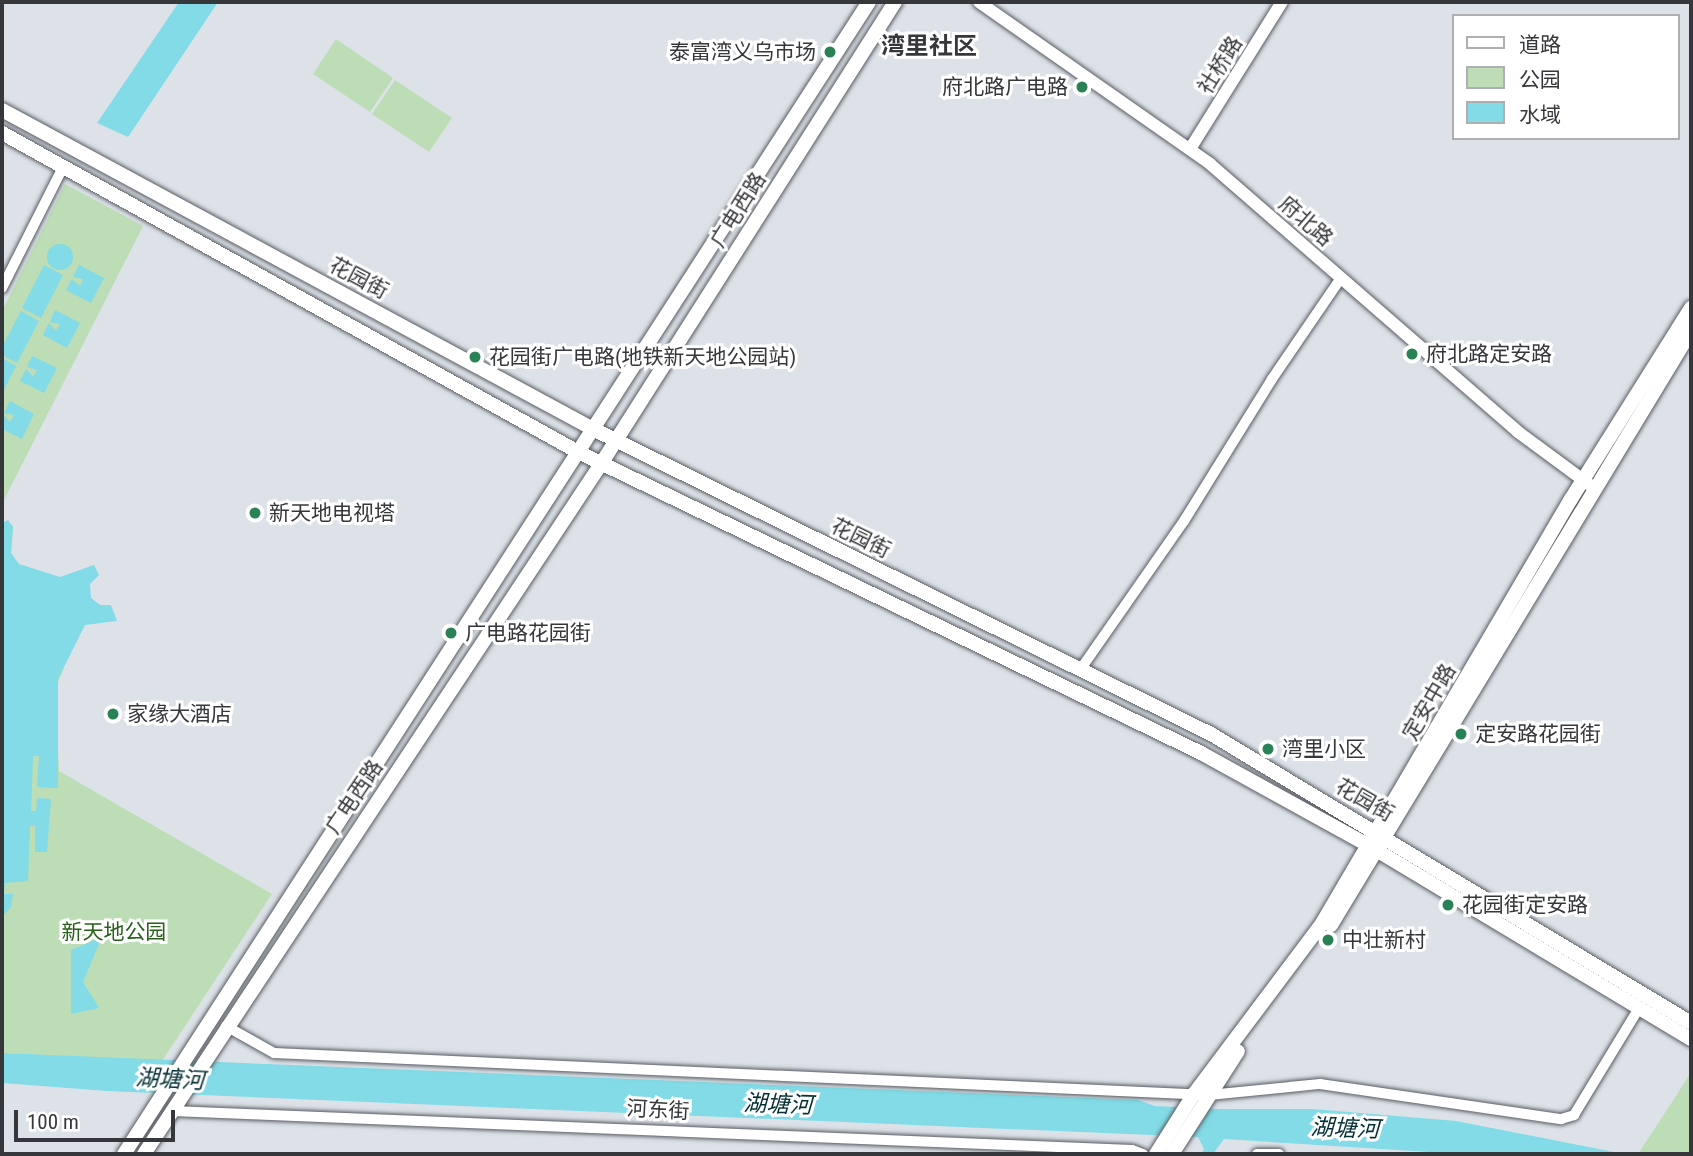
<!DOCTYPE html>
<html>
<head>
<meta charset="utf-8">
<style>
	body { margin:0 }
	#map { position:relative; width:1693px; height:1156px; overflow:hidden; background:#dde2e9; font-family:"Roboto Condensed","Noto Sans SC",sans-serif }
	div>[style] { position:absolute }
	[style*='--x'] { left:calc(var(--x)*1px); top:calc(var(--y)*1px); width:calc(var(--w)*1px); rotate:calc(var(--a)*1deg) }
	.green>* { inset:0; background:#bcddb5 }
	.water>* { inset:0; background:#82dbe6 }
	.round { border-radius:50% }
	.roads { filter:drop-shadow(0 0 2px #585c62) drop-shadow(0 0 2px #585c62) }
	.minor>* { height:10px; margin:-5px; padding:0 5px; transform-origin:5px; border-radius:5px; background:#fff }
	.tertiary>* { height:12px; margin:-6px; padding:0 6px; transform-origin:6px; border-radius:6px; background:#fff }
	.secondary>* { height:14px; margin:-7px; padding:0 7px; transform-origin:7px; border-radius:7px; background:#fff }
	.dots>* { width:19px; height:19px; translate:-50% -50%; box-sizing:border-box; border:4px solid #fff; border-radius:50% }
	span { translate:-50% -50%; white-space:nowrap; text-align:center; line-height:1.15; -webkit-text-stroke:6px #fff; paint-order:stroke }
	.poi-label { font-size:21px; color:#35373a }
	.right { translate:-100% -50%; text-align:right }
	.left { translate:0 -50%; text-align:left }
	.street-label { font-size:21px; color:#35373a }
	.park-label { font-size:21px; color:#28601b }
	.water-label { font-size:23px; color:#033035; font-style:italic }
	.quarter-label { font-size:24px; color:#35373a; font-weight:700 }
	.frame { position:absolute; inset:0; border:4px solid #35373a; pointer-events:none }
	.legend { position:absolute; left:1452px; top:14px; width:228px; height:126px; box-sizing:border-box; background:#fff; border:2px solid #aeafb0; margin:0; padding:9px 12px; list-style:none; font-size:21px; color:#35373a }
	.legend li { display:flex; align-items:center; gap:14px; height:35px }
	.legend b { width:35px; border:2px solid #aeafb0 }
	.scale { position:absolute; left:14px; top:1110px; width:161px; height:32px; box-sizing:border-box; border:4px solid #35373a; border-top:0; padding-left:9px; font-size:21px; line-height:24px; white-space:nowrap; color:#35373a; -webkit-text-stroke:5px #fff; paint-order:stroke }
</style>
</head>
<body>
<div id="map">
	<div class="green">
		<i style="clip-path:polygon(336px 39px,393px 78px,370px 112px,313px 74px)"></i>
		<i style="clip-path:polygon(395px 80px,452px 118px,429px 152px,372px 114px)"></i>
		<i style="clip-path:polygon(65px 184px,143px 226px,2px 504px,2px 311px)"></i>
		<i style="clip-path:polygon(8px 520px,13px 527px,11px 553px,64px 668px,55px 690px,59px 771px,272px 894px,162px 1061px,2px 1053px,2px 523px)"></i>
		<i style="clip-path:polygon(1691px 1072px,1691px 1154px,1638px 1154px,1676px 1096px)"></i>
	</div>
	<div class="water">
		<i style="clip-path:polygon(179px 2px,218px 2px,128px 137px,97px 123px)"></i>
		<i class="round" style="left:47px;top:244px;width:26px;height:26px"></i>
		<i style="clip-path:polygon(44px 265px,63px 275px,41px 318px,22px 308px)"></i>
		<i style="clip-path:polygon(79px 265px,104px 278px,91px 303px,66px 290px,72px 279px,80px 286px,83px 279px,73px 277px)"></i>
		<i style="clip-path:polygon(55px 310px,80px 323px,67px 348px,43px 335px,49px 323px,56px 331px,60px 324px,50px 322px)"></i>
		<i style="clip-path:polygon(21px 311px,39px 321px,17px 363px,2px 355px,2px 347px)"></i>
		<i style="clip-path:polygon(32px 356px,57px 368px,44px 393px,20px 381px,26px 369px,33px 377px,37px 370px,27px 367px)"></i>
		<i style="clip-path:polygon(2px 358px,16px 366px,2px 394px)"></i>
		<i style="clip-path:polygon(10px 401px,34px 414px,22px 439px,2px 429px,3px 415px,10px 422px,14px 415px,4px 413px)"></i>
		<i style="clip-path:polygon(8px 520px,13px 527px,11px 553px,19px 564px,60px 577px,94px 565px,99px 575px,90px 584px,91px 598px,100px 605px,111px 605px,117px 621px,85px 625px,58px 679px,58px 788px,37px 787px,39px 756px,33px 756px,31px 811px,36px 811px,37px 798px,51px 799px,47px 852px,35px 852px,35px 826px,30px 826px,28px 881px,5px 883px,4px 894px,13px 894px,11px 907px,2px 917px,2px 523px)"></i>
		<i style="clip-path:polygon(102px 937px,83px 982px,99px 1008px,71px 1014px,71px 950px)"></i>
		<i style="clip-path:polygon(2px 1053px,1138px 1100px,1155px 1106px,1218px 1109px,1313px 1109px,1456px 1121px,1624px 1154px,1461px 1154px,1224px 1139px,1213px 1154px,1201px 1154px,1204px 1149px,1198px 1137px,107px 1091px,2px 1083px)"></i>
	</div>
	<div class="roads">
		<div class="minor">
			<i style="--x:2;--y:288;--w:136;--a:-63.2"></i>
			<i style="--x:1080;--y:670;--w:182;--a:-55.1"></i>
			<i style="--x:1184;--y:521;--w:167;--a:-58.2"></i>
			<i style="--x:1272;--y:379;--w:122;--a:-55.7"></i>
			<i style="--x:226;--y:1026;--w:55;--a:29.4"></i>
			<i style="--x:274;--y:1053;--w:936;--a:2.57"></i>
			<i style="--x:1209;--y:1095;--w:112;--a:-5.7"></i>
			<i style="--x:1320;--y:1084;--w:244;--a:8.3"></i>
			<i style="--x:1561;--y:1119;--w:14;--a:-17"></i>
			<i style="--x:1574;--y:1115;--w:125;--a:-58.7"></i>
			<i style="--x:172;--y:1111;--w:961;--a:2.33"></i>
			<i style="--x:1132;--y:1150;--w:12;--a:20"></i>
			<i style="--x:1257;--y:1154;--w:22;--a:0"></i>
		</div>
		<div class="tertiary">
			<i style="--x:979;--y:2;--w:282;--a:35"></i>
			<i style="--x:1210;--y:164;--w:408;--a:41"></i>
			<i style="--x:1518;--y:432;--w:89;--a:36.4"></i>
			<i style="--x:1190;--y:149;--w:173;--a:-58"></i>
		</div>
		<div class="secondary">
			<i style="--x:2;--y:110;--w:672;--a:28.36"></i>
			<i style="--x:593;--y:429;--w:689;--a:26.27"></i>
			<i style="--x:1211;--y:734;--w:560;--a:31.05"></i>
			<i style="--x:2;--y:133;--w:661;--a:28.97"></i>
			<i style="--x:580;--y:453;--w:690;--a:25.78"></i>
			<i style="--x:1201;--y:753;--w:191;--a:28.9"></i>
			<i style="--x:1368;--y:845;--w:377;--a:31"></i>
			<i style="--x:1331;--y:925;--w:695;--a:-58.78"></i>
			<i style="--x:124;--y:1154;--w:1372;--a:-57.11"></i>
			<i style="--x:144;--y:1154;--w:828;--a:-56.48"></i>
			<i style="--x:601;--y:464;--w:548;--a:-57.53"></i>
			<i style="--x:1156;--y:1154;--w:71;--a:-57.7"></i>
			<i style="--x:1194;--y:1094;--w:211;--a:-53.1"></i>
			<i style="--x:1321;--y:925;--w:494;--a:-59.6"></i>
			<i style="--x:1571;--y:499;--w:226;--a:-57.9"></i>
			<i style="--x:1172;--y:1154;--w:122;--a:-57.3"></i>
		</div>
	</div>
	<div class="dots">
		<i style="left:830px;top:52px;background:#298156"></i>
		<i style="left:1082px;top:87px;background:#298156"></i>
		<i style="left:1412px;top:354px;background:#298156"></i>
		<i style="left:475px;top:357px;background:#298156"></i>
		<i style="left:255px;top:513px;background:#298156"></i>
		<i style="left:451px;top:633px;background:#298156"></i>
		<i style="left:113px;top:714px;background:#298156"></i>
		<i style="left:1461px;top:734px;background:#298156"></i>
		<i style="left:1268px;top:749px;background:#298156"></i>
		<i style="left:1448px;top:905px;background:#298156"></i>
		<i style="left:1328px;top:940px;background:#298156"></i>
	</div>
	<div class="poi-label">
		<span class="right" style="left:816px;top:52px">泰富湾义乌市场</span>
		<span class="right" style="left:1068px;top:87px">府北路广电路</span>
		<span class="left" style="left:1426px;top:354px">府北路定安路</span>
		<span class="left" style="left:489px;top:357px">花园街广电路(地铁新天地公园站)</span>
		<span class="left" style="left:269px;top:513px">新天地电视塔</span>
		<span class="left" style="left:465px;top:633px">广电路花园街</span>
		<span class="left" style="left:127px;top:714px">家缘大酒店</span>
		<span class="left" style="left:1475px;top:734px">定安路花园街</span>
		<span class="left" style="left:1282px;top:749px">湾里小区</span>
		<span class="left" style="left:1462px;top:905px">花园街定安路</span>
		<span class="left" style="left:1342px;top:940px">中壮新村</span>
	</div>
	<div class="street-label">
		<span style="left:1220px;top:65px;rotate:-58deg">社桥路</span>
		<span style="left:738px;top:210px;rotate:-58deg">广电西路</span>
		<span style="left:1306px;top:221px;rotate:41deg">府北路</span>
		<span style="left:359px;top:278px;rotate:28deg">花园街</span>
		<span style="left:861px;top:538px;rotate:26deg">花园街</span>
		<span style="left:1429px;top:702px;rotate:-60deg">定安中路</span>
		<span style="left:354px;top:797px;rotate:-56deg">广电西路</span>
		<span style="left:1365px;top:800px;rotate:30deg">花园街</span>
		<span style="left:658px;top:1110px;rotate:3deg">河东街</span>
	</div>
	<div class="park-label">
		<span style="left:114px;top:932px">新天地公园</span>
	</div>
	<div class="water-label">
		<span style="left:170px;top:1080px;rotate:3deg">湖塘河</span>
		<span style="left:778px;top:1105px;rotate:2deg">湖塘河</span>
		<span style="left:1345px;top:1129px;rotate:2deg">湖塘河</span>
	</div>
	<div class="quarter-label">
		<span style="left:929px;top:47px">湾里社区</span>
	</div>
	<div class="frame"></div>
	<ul class="legend">
	<li><b style="height:9px;background:#fff"></b>道路</li>
	<li><b style="height:19px;background:#bcddb5"></b>公园</li>
	<li><b style="height:19px;background:#82dbe6"></b>水域</li>
	</ul>
	<div class="scale">100 m</div>
</div>
</body>
</html>
